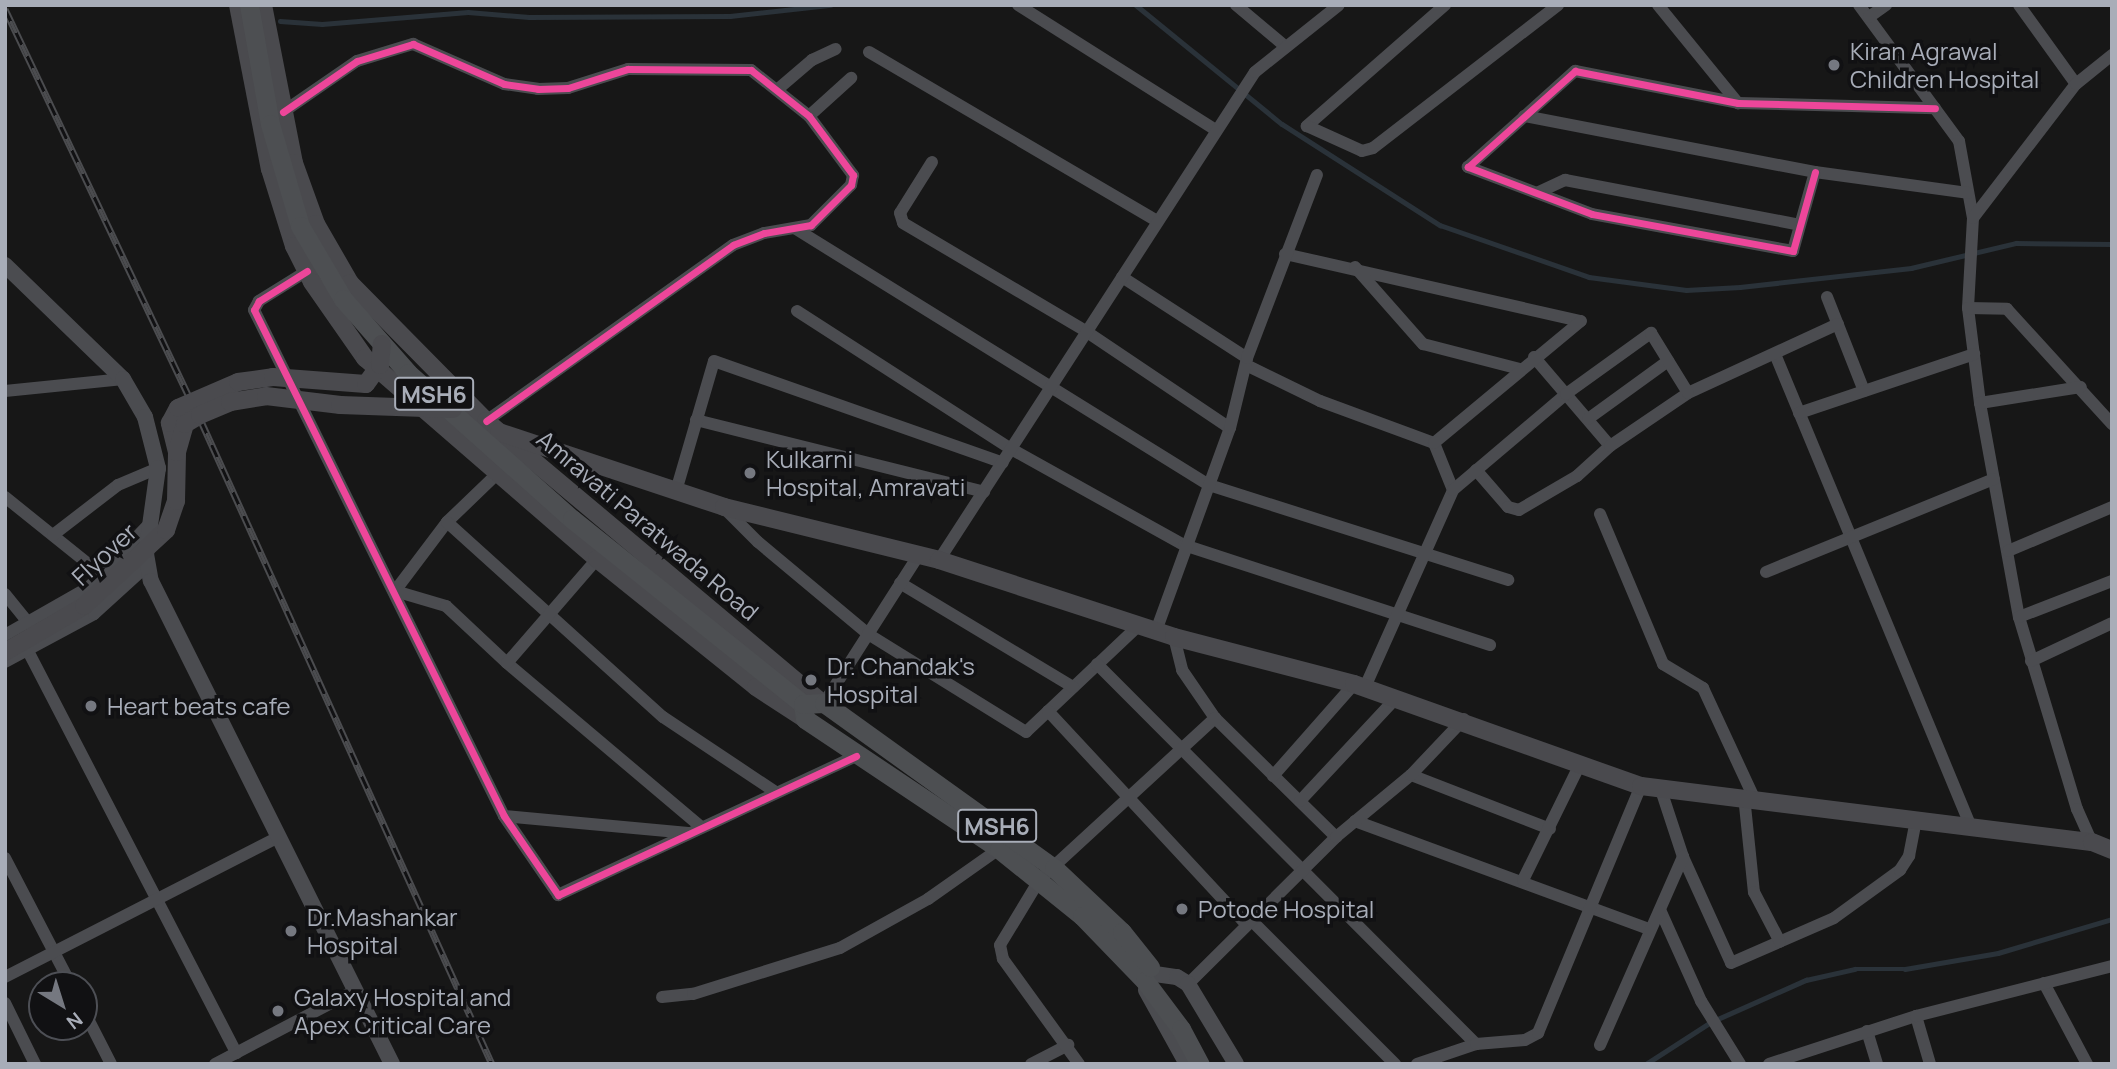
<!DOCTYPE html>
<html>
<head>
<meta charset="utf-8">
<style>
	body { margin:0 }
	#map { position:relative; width:2117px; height:1069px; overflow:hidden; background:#171717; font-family:Manrope,sans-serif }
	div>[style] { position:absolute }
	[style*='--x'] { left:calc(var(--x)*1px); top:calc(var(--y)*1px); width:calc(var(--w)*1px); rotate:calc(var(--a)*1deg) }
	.stream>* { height:4.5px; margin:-2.25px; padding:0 2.25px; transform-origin:2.25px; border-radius:2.25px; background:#2a3239 }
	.minor>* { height:12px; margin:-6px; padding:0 6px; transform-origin:6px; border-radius:6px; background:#4b4c50 }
	.tertiary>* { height:16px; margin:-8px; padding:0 8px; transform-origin:8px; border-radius:8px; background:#4b4c50 }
	.secondary>* { height:18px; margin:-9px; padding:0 9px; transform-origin:9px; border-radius:9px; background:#4a4a4e }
	.primary>* { height:19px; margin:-9.5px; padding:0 9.5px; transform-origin:9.5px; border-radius:9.5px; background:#4d4f52 }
	.rail>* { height:7px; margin-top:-3.5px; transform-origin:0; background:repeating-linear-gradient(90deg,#111113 0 13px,#4b4c4f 0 26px); box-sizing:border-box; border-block:2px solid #4b4c4f }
	.secondary-bridge>* { height:18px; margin:-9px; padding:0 9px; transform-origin:9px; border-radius:9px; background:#4a4a4e }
	.cycleway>* { height:7px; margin:-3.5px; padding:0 3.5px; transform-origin:3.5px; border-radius:3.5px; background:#ed469a }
	.dots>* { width:19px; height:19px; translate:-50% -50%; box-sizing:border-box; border:4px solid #111113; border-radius:50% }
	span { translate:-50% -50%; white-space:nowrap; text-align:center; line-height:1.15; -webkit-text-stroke:7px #111113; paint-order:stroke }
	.shield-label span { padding:2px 5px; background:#111113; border:2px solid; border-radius:5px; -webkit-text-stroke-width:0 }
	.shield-label { font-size:23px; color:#a8adb8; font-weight:700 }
	.poi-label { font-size:24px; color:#a8adb8 }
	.left { translate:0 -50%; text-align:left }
	.street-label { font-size:24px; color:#a8adb8 }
	.frame { position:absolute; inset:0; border:7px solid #a8adb8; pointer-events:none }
	.north { position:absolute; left:28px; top:971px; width:70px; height:70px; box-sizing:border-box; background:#111113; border:2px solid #4d4f55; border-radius:50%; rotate:142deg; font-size:19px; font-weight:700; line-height:28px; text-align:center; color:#a8adb8 }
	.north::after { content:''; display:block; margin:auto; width:24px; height:32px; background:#757880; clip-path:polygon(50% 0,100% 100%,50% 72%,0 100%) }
</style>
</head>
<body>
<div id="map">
	<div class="stream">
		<i style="--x:1136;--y:5;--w:188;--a:39.2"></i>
		<i style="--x:1282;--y:124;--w:188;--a:32.6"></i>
		<i style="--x:1440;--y:225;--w:158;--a:19.2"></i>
		<i style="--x:1589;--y:277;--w:98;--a:7.6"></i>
		<i style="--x:1686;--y:290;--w:54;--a:-3.2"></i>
		<i style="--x:1740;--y:287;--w:172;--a:-6.3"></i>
		<i style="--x:1911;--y:268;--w:108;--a:-13.4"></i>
		<i style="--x:2016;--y:243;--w:96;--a:0.6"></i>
		<i style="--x:280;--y:21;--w:42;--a:4.1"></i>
		<i style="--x:322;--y:24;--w:146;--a:-4.7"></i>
		<i style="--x:468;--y:12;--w:61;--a:4.7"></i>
		<i style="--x:529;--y:17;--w:201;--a:-0.3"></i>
		<i style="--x:730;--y:16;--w:101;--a:-6.3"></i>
		<i style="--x:1646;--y:1064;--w:77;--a:-32.9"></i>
		<i style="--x:1711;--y:1022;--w:104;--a:-23.9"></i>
		<i style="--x:1806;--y:980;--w:50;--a:-12.7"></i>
		<i style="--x:1855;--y:969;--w:50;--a:0"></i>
		<i style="--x:1905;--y:969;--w:94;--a:-9.8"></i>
		<i style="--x:1998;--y:953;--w:119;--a:-16.6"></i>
	</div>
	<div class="minor">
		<i style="--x:1018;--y:5;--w:234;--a:32.3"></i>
		<i style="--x:1236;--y:5;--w:65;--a:40"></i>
		<i style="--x:1445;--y:5;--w:184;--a:138.8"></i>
		<i style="--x:1307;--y:126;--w:60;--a:24.4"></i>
		<i style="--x:1362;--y:151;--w:11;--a:-15"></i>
		<i style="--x:1373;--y:148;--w:234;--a:-37.7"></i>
		<i style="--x:1658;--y:5;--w:127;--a:50.8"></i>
		<i style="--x:1859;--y:5;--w:169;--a:53.7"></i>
		<i style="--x:1959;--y:141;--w:78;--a:79.7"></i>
		<i style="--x:1973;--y:218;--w:90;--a:93.2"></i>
		<i style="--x:1968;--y:308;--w:96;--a:82.8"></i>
		<i style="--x:1980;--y:403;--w:218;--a:79.7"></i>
		<i style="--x:2019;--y:617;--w:201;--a:73.2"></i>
		<i style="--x:2077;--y:809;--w:36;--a:66"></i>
		<i style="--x:2019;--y:5;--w:97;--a:54.2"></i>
		<i style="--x:1869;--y:17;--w:21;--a:-35"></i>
		<i style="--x:869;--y:52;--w:334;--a:30.4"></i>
		<i style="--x:778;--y:89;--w:45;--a:-40.5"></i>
		<i style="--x:812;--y:60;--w:26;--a:-25"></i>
		<i style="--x:283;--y:112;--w:90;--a:-34.6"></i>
		<i style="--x:357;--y:61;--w:59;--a:-16.9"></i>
		<i style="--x:413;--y:44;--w:99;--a:23.7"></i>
		<i style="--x:504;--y:84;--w:34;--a:8"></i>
		<i style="--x:538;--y:89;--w:30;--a:-2"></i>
		<i style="--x:568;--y:88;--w:63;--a:-17.6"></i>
		<i style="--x:628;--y:69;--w:123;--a:0.5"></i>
		<i style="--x:751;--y:70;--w:74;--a:38.4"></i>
		<i style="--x:809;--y:116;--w:74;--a:53.3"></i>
		<i style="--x:853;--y:175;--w:10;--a:101"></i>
		<i style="--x:851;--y:185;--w:57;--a:135"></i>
		<i style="--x:811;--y:225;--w:48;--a:170.3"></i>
		<i style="--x:764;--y:233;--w:33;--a:159"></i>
		<i style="--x:733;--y:245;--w:303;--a:144.5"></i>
		<i style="--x:809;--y:116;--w:57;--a:-42.1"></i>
		<i style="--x:1524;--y:116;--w:296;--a:10.9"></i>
		<i style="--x:1815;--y:172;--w:154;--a:7.8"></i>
		<i style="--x:932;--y:162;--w:60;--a:122.1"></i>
		<i style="--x:900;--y:213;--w:10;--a:73"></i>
		<i style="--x:903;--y:223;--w:214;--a:30.6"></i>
		<i style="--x:1087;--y:332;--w:172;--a:33.9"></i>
		<i style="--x:1815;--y:172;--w:82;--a:105.6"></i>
		<i style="--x:1793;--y:251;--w:204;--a:-169.6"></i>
		<i style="--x:1592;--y:214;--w:133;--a:-159.2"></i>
		<i style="--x:1468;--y:167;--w:144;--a:-41.9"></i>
		<i style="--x:1575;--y:71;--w:166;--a:11.1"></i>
		<i style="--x:1738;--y:103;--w:197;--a:1.5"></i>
		<i style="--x:1539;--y:192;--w:29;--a:-25"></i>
		<i style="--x:1565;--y:180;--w:239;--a:10.8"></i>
		<i style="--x:1973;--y:218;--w:169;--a:-52.5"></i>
		<i style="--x:2076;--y:84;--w:46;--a:-38.9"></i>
		<i style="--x:796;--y:229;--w:486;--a:31.8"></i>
		<i style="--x:1209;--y:485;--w:314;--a:17.6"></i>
		<i style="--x:1285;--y:254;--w:303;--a:12.8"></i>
		<i style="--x:1355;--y:267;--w:103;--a:48.6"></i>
		<i style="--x:1423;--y:344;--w:100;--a:14.5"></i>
		<i style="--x:307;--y:271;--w:57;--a:148"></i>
		<i style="--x:259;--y:301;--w:10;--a:119"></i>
		<i style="--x:254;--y:310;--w:564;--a:63.71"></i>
		<i style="--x:504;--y:816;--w:96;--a:55.6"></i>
		<i style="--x:558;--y:895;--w:329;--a:-25"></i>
		<i style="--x:1122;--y:277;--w:149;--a:32.9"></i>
		<i style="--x:1827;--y:297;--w:101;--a:68.5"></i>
		<i style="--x:1968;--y:308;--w:39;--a:1"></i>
		<i style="--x:2007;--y:309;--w:156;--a:47.6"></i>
		<i style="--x:797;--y:311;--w:257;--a:32.8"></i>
		<i style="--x:1013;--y:450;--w:196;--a:29.1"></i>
		<i style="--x:1184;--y:545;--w:322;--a:18.1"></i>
		<i style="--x:1775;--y:354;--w:512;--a:67.49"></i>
		<i style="--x:1534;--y:357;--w:117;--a:49.5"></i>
		<i style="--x:1246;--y:365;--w:82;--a:25.9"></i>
		<i style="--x:1320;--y:401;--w:121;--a:20.2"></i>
		<i style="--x:5;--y:391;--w:119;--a:-5.8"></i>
		<i style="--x:1980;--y:403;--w:102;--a:-9"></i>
		<i style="--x:1799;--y:413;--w:185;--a:-18.6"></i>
		<i style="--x:1588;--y:419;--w:99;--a:-35.9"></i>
		<i style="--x:696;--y:420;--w:297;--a:14"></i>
		<i style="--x:1476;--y:470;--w:49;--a:49.1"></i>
		<i style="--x:1508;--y:507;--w:11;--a:15"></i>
		<i style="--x:1519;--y:510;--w:67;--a:-30.4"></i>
		<i style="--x:1577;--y:476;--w:45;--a:-42.3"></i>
		<i style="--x:1610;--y:446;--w:94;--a:-34.2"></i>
		<i style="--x:1688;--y:393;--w:165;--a:-24.7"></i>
		<i style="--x:499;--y:472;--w:72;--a:136.1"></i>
		<i style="--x:447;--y:522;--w:86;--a:127"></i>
		<i style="--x:395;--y:591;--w:53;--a:16.4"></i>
		<i style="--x:446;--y:606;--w:83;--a:43.1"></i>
		<i style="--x:507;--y:663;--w:254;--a:40.2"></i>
		<i style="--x:1453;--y:490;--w:51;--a:-112"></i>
		<i style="--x:1434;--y:443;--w:191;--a:-39.7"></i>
		<i style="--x:676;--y:491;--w:135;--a:-73.7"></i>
		<i style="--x:714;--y:361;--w:306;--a:19.4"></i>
		<i style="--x:5;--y:497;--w:124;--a:38.8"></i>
		<i style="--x:724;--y:508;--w:48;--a:45"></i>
		<i style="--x:758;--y:542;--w:143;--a:39.9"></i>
		<i style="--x:868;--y:634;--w:186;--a:31.8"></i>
		<i style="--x:1026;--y:732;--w:156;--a:-43.4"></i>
		<i style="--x:1600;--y:514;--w:163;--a:67.2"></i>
		<i style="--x:1663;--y:664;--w:47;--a:31"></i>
		<i style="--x:1703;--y:688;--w:121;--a:65.1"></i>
		<i style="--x:447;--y:522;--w:291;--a:42.1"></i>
		<i style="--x:663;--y:717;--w:133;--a:33.7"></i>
		<i style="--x:53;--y:535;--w:82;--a:-37.6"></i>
		<i style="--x:118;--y:485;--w:43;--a:-23"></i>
		<i style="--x:2008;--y:551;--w:113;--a:-22.9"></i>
		<i style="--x:939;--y:560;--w:581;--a:-57.08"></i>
		<i style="--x:1255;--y:72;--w:107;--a:-38.6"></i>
		<i style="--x:1766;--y:572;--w:246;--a:-22.2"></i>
		<i style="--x:900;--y:583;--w:202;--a:31"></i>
		<i style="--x:5;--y:594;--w:38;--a:51"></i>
		<i style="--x:2019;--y:617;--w:100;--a:-21.2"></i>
		<i style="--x:1156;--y:631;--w:216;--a:-70"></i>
		<i style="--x:1230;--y:428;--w:72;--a:-76.3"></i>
		<i style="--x:1247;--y:358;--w:196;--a:-69.1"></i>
		<i style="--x:5;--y:635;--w:97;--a:-29.7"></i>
		<i style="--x:89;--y:587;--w:90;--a:-46.4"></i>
		<i style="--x:1174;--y:637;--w:34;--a:76"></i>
		<i style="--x:1182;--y:670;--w:58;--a:55.5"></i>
		<i style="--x:1215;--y:718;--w:170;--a:44.5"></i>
		<i style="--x:28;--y:651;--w:453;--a:62.6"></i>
		<i style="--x:2031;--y:661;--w:89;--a:-25.1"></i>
		<i style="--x:5;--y:662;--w:101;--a:-28.3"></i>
		<i style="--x:94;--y:614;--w:72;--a:-42.2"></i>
		<i style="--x:507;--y:663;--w:138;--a:-49.1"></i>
		<i style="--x:1097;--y:664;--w:537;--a:45.08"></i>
		<i style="--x:1365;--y:687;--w:216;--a:-65.9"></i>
		<i style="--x:1453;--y:490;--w:148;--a:-40.3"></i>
		<i style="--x:1566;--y:394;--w:105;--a:-35.7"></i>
		<i style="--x:1651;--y:333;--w:70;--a:58.3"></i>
		<i style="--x:824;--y:703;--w:174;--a:-57.4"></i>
		<i style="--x:1048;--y:711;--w:292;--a:47.1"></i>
		<i style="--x:1411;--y:775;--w:149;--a:21.2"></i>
		<i style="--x:1273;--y:776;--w:123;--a:-48.6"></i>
		<i style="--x:1661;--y:790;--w:71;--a:71.8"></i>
		<i style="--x:1683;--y:857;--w:116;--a:65.6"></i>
		<i style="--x:1731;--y:963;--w:112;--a:-23.6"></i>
		<i style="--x:1834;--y:918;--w:82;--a:-36"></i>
		<i style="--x:1900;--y:870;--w:17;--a:-57"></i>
		<i style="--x:1909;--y:856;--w:38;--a:-79"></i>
		<i style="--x:1744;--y:796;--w:97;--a:84.1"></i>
		<i style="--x:1754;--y:892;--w:56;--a:62.5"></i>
		<i style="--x:1300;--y:801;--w:142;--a:-47"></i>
		<i style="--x:504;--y:816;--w:185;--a:5.3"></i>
		<i style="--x:1355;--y:821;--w:312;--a:20.2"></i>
		<i style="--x:5;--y:858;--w:143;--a:62.5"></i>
		<i style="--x:1523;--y:880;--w:129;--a:-63.8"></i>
		<i style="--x:1661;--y:912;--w:98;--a:65.8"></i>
		<i style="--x:1701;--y:1001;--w:74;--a:58.2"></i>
		<i style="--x:1251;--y:920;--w:204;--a:45"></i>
		<i style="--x:5;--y:977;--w:307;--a:-27.1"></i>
		<i style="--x:2044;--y:983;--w:92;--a:62"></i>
		<i style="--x:1188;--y:984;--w:209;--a:-44.8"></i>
		<i style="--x:1336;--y:837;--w:97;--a:-39.6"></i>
		<i style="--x:1411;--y:775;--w:77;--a:-46.6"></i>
		<i style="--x:662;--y:997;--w:31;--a:-6"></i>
		<i style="--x:693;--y:994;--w:154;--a:-17.4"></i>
		<i style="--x:840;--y:948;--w:101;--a:-29.1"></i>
		<i style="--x:928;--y:899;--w:87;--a:-35.2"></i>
		<i style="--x:5;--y:1003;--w:68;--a:63.8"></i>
		<i style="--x:84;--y:1011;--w:59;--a:63"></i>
		<i style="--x:1916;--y:1016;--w:50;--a:73.7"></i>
		<i style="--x:1867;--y:1031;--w:34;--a:73"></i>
		<i style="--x:1600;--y:1045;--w:206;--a:-66.2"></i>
		<i style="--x:215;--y:1064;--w:159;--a:-27.7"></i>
		<i style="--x:1031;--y:1064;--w:42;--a:-27.2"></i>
		<i style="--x:1079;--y:1064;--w:130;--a:-125.9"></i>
		<i style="--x:1003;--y:959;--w:14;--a:-102"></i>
		<i style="--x:1000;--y:945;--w:77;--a:-58.8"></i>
		<i style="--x:1040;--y:879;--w:238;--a:-42.6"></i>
		<i style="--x:1417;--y:1064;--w:62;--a:-18.7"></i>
		<i style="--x:1476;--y:1044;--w:49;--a:-4.7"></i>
		<i style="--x:1525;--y:1040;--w:15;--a:-28"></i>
		<i style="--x:1538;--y:1033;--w:268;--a:-67.4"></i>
		<i style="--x:1769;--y:1064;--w:155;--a:-18.1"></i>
		<i style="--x:1916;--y:1016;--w:202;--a:-14.3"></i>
	</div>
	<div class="tertiary">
		<i style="--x:5;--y:265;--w:164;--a:44"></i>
		<i style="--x:123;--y:379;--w:44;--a:59.9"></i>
		<i style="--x:145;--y:417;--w:53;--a:75.7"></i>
		<i style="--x:158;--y:468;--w:87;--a:97.9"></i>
		<i style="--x:146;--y:554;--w:27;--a:80"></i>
		<i style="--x:151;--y:581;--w:540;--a:63.48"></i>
		<i style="--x:1155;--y:974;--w:22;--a:8"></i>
		<i style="--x:1177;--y:977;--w:13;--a:32"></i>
		<i style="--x:1188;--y:984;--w:93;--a:59"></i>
		<i style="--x:1146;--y:990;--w:85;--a:61"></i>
	</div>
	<div class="secondary">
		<i style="--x:238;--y:5;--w:167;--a:79"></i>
		<i style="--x:270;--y:169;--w:81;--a:72.7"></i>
		<i style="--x:294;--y:246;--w:40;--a:63.4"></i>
		<i style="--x:312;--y:282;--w:93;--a:55.1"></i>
		<i style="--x:365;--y:358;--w:307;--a:40.9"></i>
		<i style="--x:597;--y:559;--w:204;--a:38.8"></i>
		<i style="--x:756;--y:687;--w:59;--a:33.1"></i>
		<i style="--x:263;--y:5;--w:161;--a:78.9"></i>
		<i style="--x:294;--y:163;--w:65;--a:70.2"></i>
		<i style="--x:316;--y:224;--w:68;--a:60"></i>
		<i style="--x:350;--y:283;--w:194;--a:45.4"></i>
		<i style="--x:486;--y:421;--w:434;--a:40"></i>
		<i style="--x:499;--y:432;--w:237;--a:18.4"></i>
		<i style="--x:724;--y:507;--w:221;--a:13.8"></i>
		<i style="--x:939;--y:560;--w:247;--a:18.1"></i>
		<i style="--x:1174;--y:637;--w:186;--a:14.6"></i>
		<i style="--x:1354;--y:684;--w:305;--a:19.6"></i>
		<i style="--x:1641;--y:786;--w:454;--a:7.1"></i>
		<i style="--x:2092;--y:842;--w:22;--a:22"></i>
		<i style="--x:177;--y:452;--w:30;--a:-104"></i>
		<i style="--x:170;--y:423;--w:17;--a:-62"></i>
	</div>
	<div class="primary">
		<i style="--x:249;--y:5;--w:121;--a:80"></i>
		<i style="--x:270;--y:124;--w:106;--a:73.6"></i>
		<i style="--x:300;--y:226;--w:85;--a:59.5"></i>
		<i style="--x:343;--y:299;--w:98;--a:48.7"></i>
		<i style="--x:408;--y:373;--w:220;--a:41.7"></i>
		<i style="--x:572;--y:519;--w:296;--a:38.7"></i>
		<i style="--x:803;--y:704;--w:15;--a:82"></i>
		<i style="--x:805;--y:719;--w:234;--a:33.8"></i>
		<i style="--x:999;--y:849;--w:107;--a:38.9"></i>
		<i style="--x:1082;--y:916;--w:91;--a:45.9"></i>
		<i style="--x:1145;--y:981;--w:60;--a:53.1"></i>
		<i style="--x:1181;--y:1029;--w:40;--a:62"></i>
		<i style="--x:803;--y:704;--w:21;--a:-3"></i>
		<i style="--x:824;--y:703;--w:283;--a:35.7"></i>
		<i style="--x:1054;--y:868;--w:93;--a:43.3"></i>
		<i style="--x:1122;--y:932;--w:45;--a:51.3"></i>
	</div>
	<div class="rail">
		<i style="--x:5;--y:9;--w:456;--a:64.6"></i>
		<i style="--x:201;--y:421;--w:706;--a:65.65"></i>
	</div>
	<div class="secondary-bridge">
		<i style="--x:178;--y:408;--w:65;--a:-23.4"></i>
		<i style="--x:238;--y:382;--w:35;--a:-8"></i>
		<i style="--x:273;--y:377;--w:93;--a:4.3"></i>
		<i style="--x:366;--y:384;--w:24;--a:-54"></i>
		<i style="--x:380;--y:365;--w:21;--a:-85"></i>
		<i style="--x:5;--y:652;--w:91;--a:-30.2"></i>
		<i style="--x:84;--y:606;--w:112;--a:-42.8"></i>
		<i style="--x:166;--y:530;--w:31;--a:-71"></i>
		<i style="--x:176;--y:501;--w:49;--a:-88.8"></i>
		<i style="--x:177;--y:452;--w:29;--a:-74"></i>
		<i style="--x:185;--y:424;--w:17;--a:-31"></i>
		<i style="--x:200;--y:415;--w:33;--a:-23"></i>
		<i style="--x:230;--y:402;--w:36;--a:-9"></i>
		<i style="--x:266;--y:396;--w:75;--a:6.9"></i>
		<i style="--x:340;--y:405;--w:113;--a:2"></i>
	</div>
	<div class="cycleway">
		<i style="--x:283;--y:112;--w:90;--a:-34.6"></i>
		<i style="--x:357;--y:61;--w:59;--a:-16.9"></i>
		<i style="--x:413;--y:44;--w:99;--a:23.7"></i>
		<i style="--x:504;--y:84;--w:34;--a:8"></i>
		<i style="--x:538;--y:89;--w:30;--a:-2"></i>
		<i style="--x:568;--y:88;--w:63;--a:-17.6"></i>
		<i style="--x:628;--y:69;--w:123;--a:0.5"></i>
		<i style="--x:751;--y:70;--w:74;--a:38.4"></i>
		<i style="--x:809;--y:116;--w:74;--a:53.3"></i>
		<i style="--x:853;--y:175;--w:10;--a:101"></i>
		<i style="--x:851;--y:185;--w:57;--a:135"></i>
		<i style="--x:811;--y:225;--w:48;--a:170.3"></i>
		<i style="--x:764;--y:233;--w:33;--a:159"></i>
		<i style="--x:733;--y:245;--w:303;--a:144.5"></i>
		<i style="--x:1815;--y:172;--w:82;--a:105.6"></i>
		<i style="--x:1793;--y:251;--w:204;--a:-169.6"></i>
		<i style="--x:1592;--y:214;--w:133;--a:-159.2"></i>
		<i style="--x:1468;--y:167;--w:144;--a:-41.9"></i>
		<i style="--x:1575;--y:71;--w:166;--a:11.1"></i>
		<i style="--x:1738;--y:103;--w:197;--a:1.5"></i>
		<i style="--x:307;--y:271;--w:57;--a:148"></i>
		<i style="--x:259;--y:301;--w:10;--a:119"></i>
		<i style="--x:254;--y:310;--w:564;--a:63.71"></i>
		<i style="--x:504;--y:816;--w:96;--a:55.6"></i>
		<i style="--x:558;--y:895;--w:329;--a:-25"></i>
	</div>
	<div class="dots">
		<i style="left:1834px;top:65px;background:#757880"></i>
		<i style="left:750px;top:473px;background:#757880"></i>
		<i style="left:811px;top:680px;background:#757880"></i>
		<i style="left:91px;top:706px;background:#757880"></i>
		<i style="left:1182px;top:909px;background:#757880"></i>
		<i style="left:291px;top:931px;background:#757880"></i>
		<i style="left:278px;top:1011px;background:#757880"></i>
	</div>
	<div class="shield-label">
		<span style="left:434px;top:394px">MSH6</span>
		<span style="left:997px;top:826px">MSH6</span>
	</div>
	<div class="poi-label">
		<span class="left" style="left:1850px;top:65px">Kiran Agrawal<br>Children Hospital</span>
		<span class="left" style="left:766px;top:473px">Kulkarni<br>Hospital, Amravati</span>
		<span class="left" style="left:827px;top:680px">Dr. Chandak's<br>Hospital</span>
		<span class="left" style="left:107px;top:706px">Heart beats cafe</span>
		<span class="left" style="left:1198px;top:909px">Potode Hospital</span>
		<span class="left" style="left:307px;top:931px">Dr.Mashankar<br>Hospital</span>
		<span class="left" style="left:294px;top:1011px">Galaxy Hospital and<br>Apex Critical Care</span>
	</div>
	<div class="street-label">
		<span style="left:648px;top:525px;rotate:40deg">Amravati Paratwada Road</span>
		<span style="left:104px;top:554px;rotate:-43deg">Flyover</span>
	</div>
	<div class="frame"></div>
	<div class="north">N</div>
</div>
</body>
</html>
